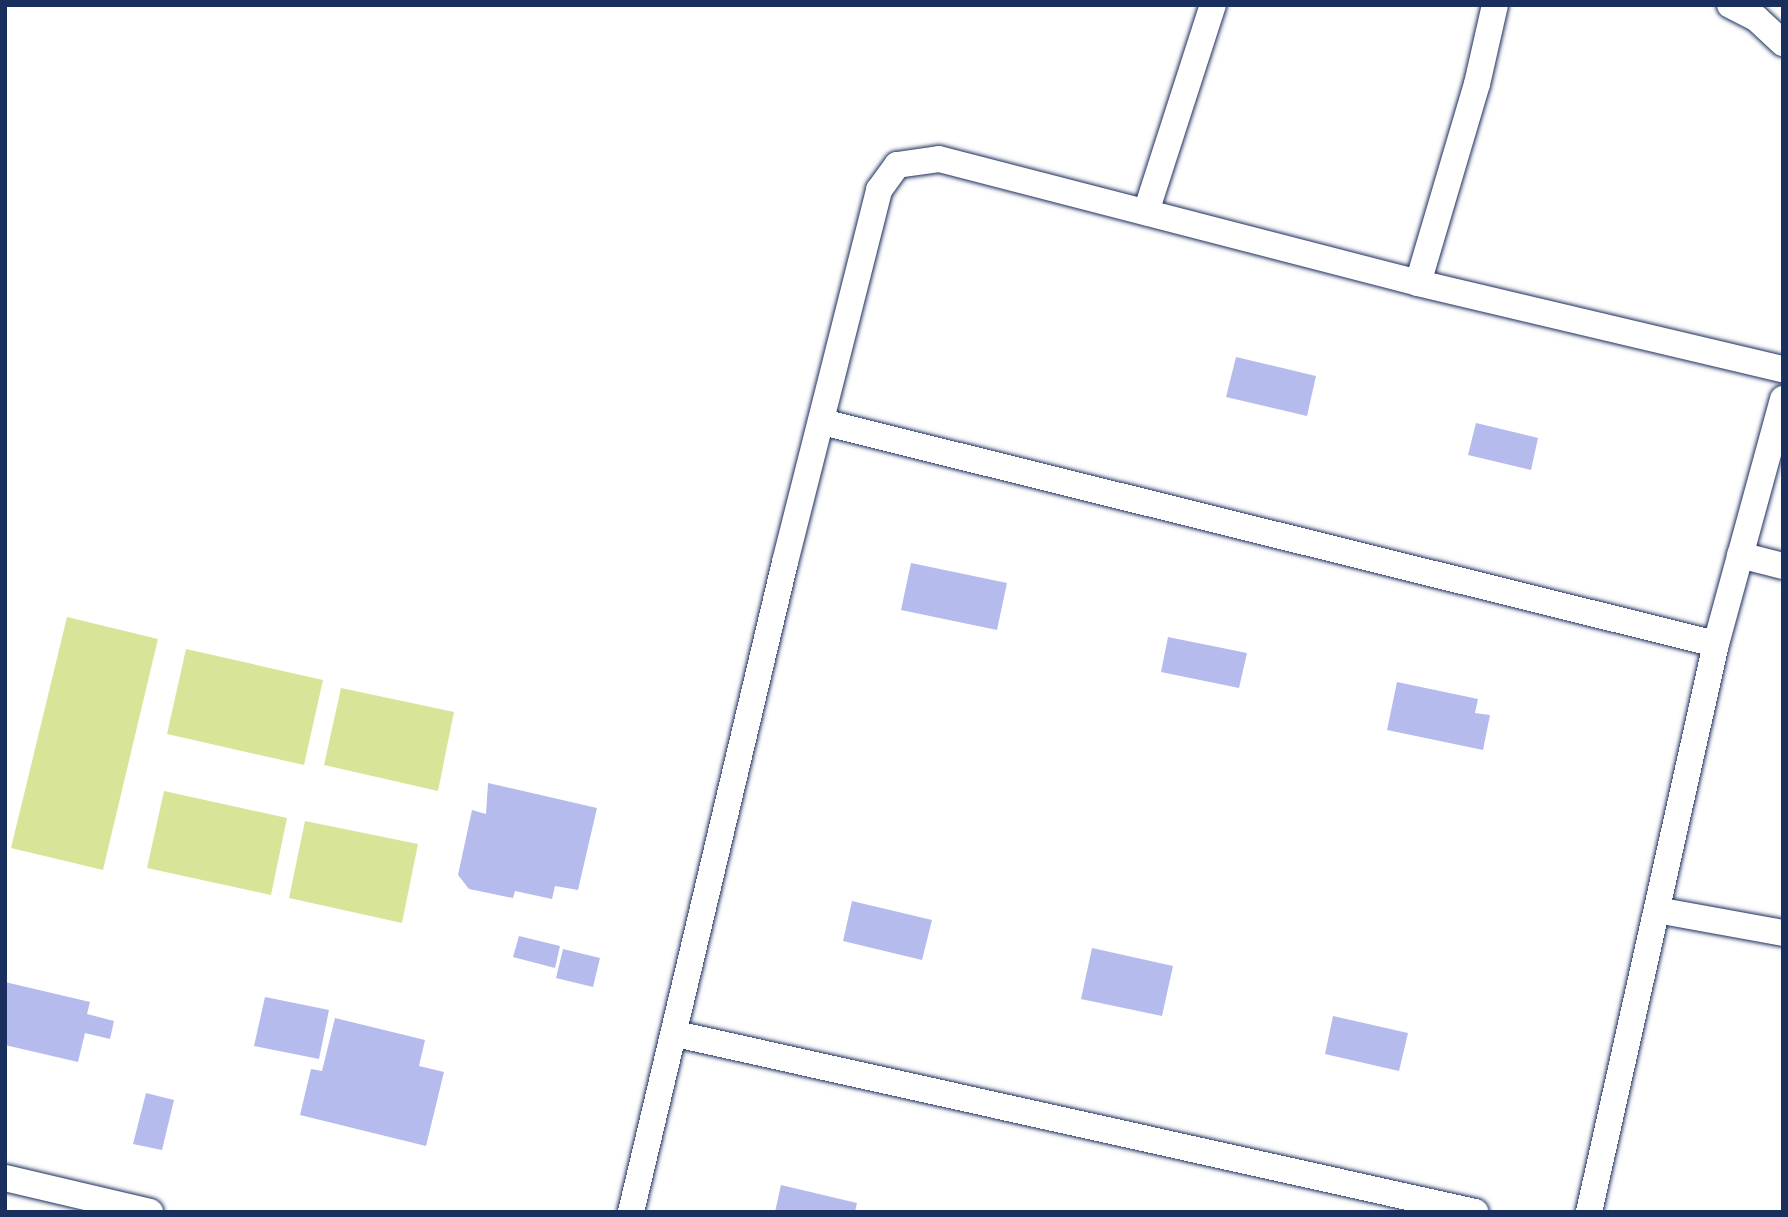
<!DOCTYPE html>
<html>
<head>
<meta charset="utf-8">
<style>
	body { margin:0 }
	#map { position:relative; width:1788px; height:1217px; overflow:hidden; background:#fff; font-family:"Patrick Hand",sans-serif }
	div>[style] { position:absolute }
	[style*='--x'] { left:calc(var(--x)*1px); top:calc(var(--y)*1px); width:calc(var(--w)*1px); rotate:calc(var(--a)*1deg) }
	.green>* { inset:0; background:#d8e598 }
	.building>* { inset:0; background:#b5bbec }
	.roads { filter:drop-shadow(0 0 2px #1b2f5e) drop-shadow(0 0 2px #1b2f5e) }
	.minor>* { height:26px; margin:-13px; padding:0 13px; transform-origin:13px; border-radius:13px; background:#fff }
	span { translate:-50% -50%; white-space:nowrap; text-align:center; line-height:1.15; -webkit-text-stroke:5px #fff; paint-order:stroke }
	.frame { position:absolute; inset:0; border:7px solid #1b2f5e; pointer-events:none }
</style>
</head>
<body>
<div id="map">
	<div class="green">
		<i style="clip-path:polygon(67px 617px,158px 639px,103px 870px,11px 848px)"></i>
		<i style="clip-path:polygon(186px 649px,323px 680px,304px 765px,167px 734px)"></i>
		<i style="clip-path:polygon(341px 688px,454px 712px,438px 791px,324px 765px)"></i>
		<i style="clip-path:polygon(164px 791px,287px 818px,271px 895px,147px 868px)"></i>
		<i style="clip-path:polygon(305px 821px,418px 844px,402px 923px,289px 898px)"></i>
	</div>
	<div class="building">
		<i style="clip-path:polygon(1236px 357px,1316px 376px,1307px 416px,1226px 397px)"></i>
		<i style="clip-path:polygon(1476px 423px,1538px 438px,1531px 470px,1468px 455px)"></i>
		<i style="clip-path:polygon(911px 563px,1007px 583px,997px 630px,901px 610px)"></i>
		<i style="clip-path:polygon(1168px 637px,1247px 653px,1239px 688px,1161px 672px)"></i>
		<i style="clip-path:polygon(1397px 682px,1478px 699px,1475px 713px,1490px 715px,1483px 750px,1387px 730px)"></i>
		<i style="clip-path:polygon(488px 783px,597px 808px,578px 890px,555px 886px,552px 899px,515px 891px,513px 898px,469px 889px,458px 875px,472px 810px,486px 814px)"></i>
		<i style="clip-path:polygon(852px 901px,932px 920px,922px 960px,843px 941px)"></i>
		<i style="clip-path:polygon(519px 936px,560px 946px,555px 968px,513px 957px)"></i>
		<i style="clip-path:polygon(1092px 948px,1173px 966px,1162px 1016px,1081px 999px)"></i>
		<i style="clip-path:polygon(563px 949px,600px 958px,593px 987px,556px 978px)"></i>
		<i style="clip-path:polygon(5px 982px,90px 1002px,87px 1014px,114px 1021px,110px 1039px,85px 1033px,78px 1062px,5px 1045px)"></i>
		<i style="clip-path:polygon(265px 997px,329px 1010px,319px 1059px,254px 1046px)"></i>
		<i style="clip-path:polygon(1333px 1016px,1408px 1033px,1399px 1071px,1325px 1054px)"></i>
		<i style="clip-path:polygon(335px 1018px,425px 1040px,419px 1066px,444px 1072px,426px 1146px,300px 1115px,311px 1069px,322px 1071px)"></i>
		<i style="clip-path:polygon(146px 1093px,174px 1100px,162px 1150px,133px 1144px)"></i>
		<i style="clip-path:polygon(781px 1185px,857px 1203px,855px 1212px,775px 1212px)"></i>
	</div>
	<div class="roads">
		<div class="minor">
			<i style="--x:1730;--y:5;--w:29;--a:27"></i>
			<i style="--x:1756;--y:18;--w:37;--a:43"></i>
			<i style="--x:1146;--y:212;--w:218;--a:-72.1"></i>
			<i style="--x:1418;--y:283;--w:208;--a:-73.5"></i>
			<i style="--x:1477;--y:84;--w:81;--a:-77.2"></i>
			<i style="--x:822;--y:422;--w:921;--a:13.95"></i>
			<i style="--x:1740;--y:555;--w:44;--a:14.3"></i>
			<i style="--x:1657;--y:910;--w:128;--a:10.3"></i>
			<i style="--x:676;--y:1034;--w:819;--a:12.56"></i>
			<i style="--x:5;--y:1178;--w:149;--a:13.2"></i>
			<i style="--x:631;--y:1212;--w:668;--a:-76.67"></i>
			<i style="--x:785;--y:562;--w:384;--a:-75.8"></i>
			<i style="--x:879;--y:190;--w:31;--a:-54"></i>
			<i style="--x:897;--y:165;--w:42;--a:-8.1"></i>
			<i style="--x:939;--y:159;--w:495;--a:14.5"></i>
			<i style="--x:1418;--y:283;--w:375;--a:13.3"></i>
			<i style="--x:1589;--y:1212;--w:582;--a:-77.4"></i>
			<i style="--x:1716;--y:644;--w:254;--a:-74.7"></i>
		</div>
	</div>
	<div class="frame"></div>
</div>
</body>
</html>
